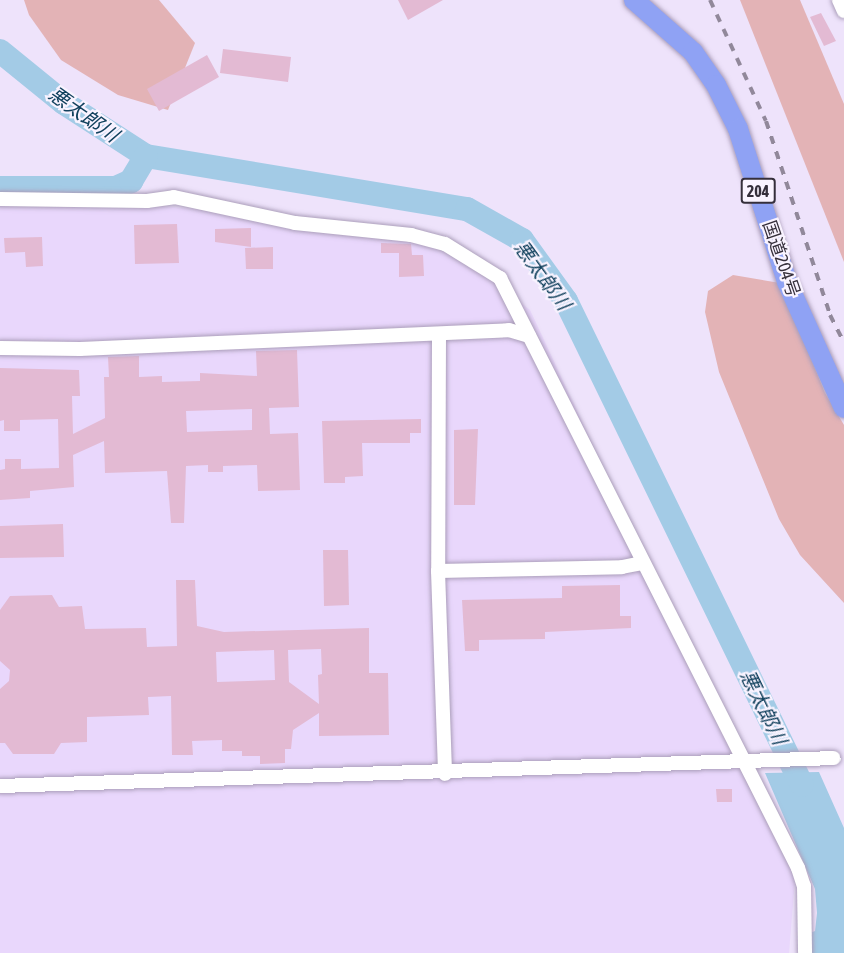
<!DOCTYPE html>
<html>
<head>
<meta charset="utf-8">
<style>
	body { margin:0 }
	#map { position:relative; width:844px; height:953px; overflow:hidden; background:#eee3fb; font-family:"Asap Condensed","Noto Sans JP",sans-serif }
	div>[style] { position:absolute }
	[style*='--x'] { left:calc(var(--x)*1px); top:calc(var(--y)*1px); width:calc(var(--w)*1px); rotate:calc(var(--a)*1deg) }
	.built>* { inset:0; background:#e9d7fc }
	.green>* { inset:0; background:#e3b3b6 }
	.water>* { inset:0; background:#a3cbe6 }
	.river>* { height:24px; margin:-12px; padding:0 12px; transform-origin:12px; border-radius:12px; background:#a3cbe6 }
	.building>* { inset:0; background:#e3bad3 }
	.roads { filter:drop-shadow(0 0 2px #ab9eba) drop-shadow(0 0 2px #ab9eba) }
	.minor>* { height:14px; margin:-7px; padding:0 7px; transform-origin:7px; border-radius:7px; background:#fff }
	.highway>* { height:20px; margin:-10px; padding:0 10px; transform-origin:10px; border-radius:10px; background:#8fa2f4 }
	.rail>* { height:4px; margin-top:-2px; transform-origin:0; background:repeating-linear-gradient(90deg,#91889a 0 8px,transparent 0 16px) }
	span { translate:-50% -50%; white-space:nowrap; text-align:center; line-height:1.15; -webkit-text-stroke:4.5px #f9f3ff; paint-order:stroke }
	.shield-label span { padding:2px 4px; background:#f9f3ff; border:2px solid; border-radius:4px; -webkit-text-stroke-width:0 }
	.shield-label { font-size:16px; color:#352f3b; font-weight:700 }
	.street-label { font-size:18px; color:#352f3b }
	.water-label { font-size:20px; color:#11415d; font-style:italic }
</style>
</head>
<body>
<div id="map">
	<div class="built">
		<i style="clip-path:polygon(0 205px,151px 205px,431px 232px,530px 310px,795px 878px,789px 953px,0 953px)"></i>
	</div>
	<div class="green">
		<i style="clip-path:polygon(24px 0,159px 0,195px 43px,168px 110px,118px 95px,61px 60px,29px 15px)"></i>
		<i style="clip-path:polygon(740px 0,800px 0,844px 104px,844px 262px)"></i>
		<i style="clip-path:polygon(733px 275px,780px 283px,825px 393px,844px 425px,844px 603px,800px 555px,779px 519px,719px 372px,705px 312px,708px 291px)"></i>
	</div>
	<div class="water">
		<i style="clip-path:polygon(819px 772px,844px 828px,844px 953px,810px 953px,810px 933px,815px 931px,817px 913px,815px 889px,765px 773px)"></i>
	</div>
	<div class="river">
		<i style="--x:0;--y:51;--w:82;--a:39.1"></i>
		<i style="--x:64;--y:103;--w:98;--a:32.9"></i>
		<i style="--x:146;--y:156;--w:325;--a:9.4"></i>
		<i style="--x:467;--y:209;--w:63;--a:29.4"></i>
		<i style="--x:522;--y:240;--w:75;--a:54.2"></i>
		<i style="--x:566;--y:301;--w:538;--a:64.01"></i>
		<i style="--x:0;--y:188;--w:116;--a:0"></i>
		<i style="--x:116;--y:188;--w:17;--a:-25"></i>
		<i style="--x:131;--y:181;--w:29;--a:-59"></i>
	</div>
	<div class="building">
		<i style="clip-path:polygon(398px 0,443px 0,408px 20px)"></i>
		<i style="clip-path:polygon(821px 13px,836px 41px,824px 46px,810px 17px)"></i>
		<i style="clip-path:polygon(223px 49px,291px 57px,288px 82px,220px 73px)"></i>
		<i style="clip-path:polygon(207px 55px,219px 77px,159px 111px,147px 89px)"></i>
		<i style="clip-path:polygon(177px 224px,179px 263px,135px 264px,134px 225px)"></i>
		<i style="clip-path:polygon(251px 228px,251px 247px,215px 242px,215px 229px)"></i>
		<i style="clip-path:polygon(42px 237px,43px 266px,26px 267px,25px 252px,5px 253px,4px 238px)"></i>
		<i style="clip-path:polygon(381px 243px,411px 244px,412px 255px,423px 255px,424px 276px,399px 277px,399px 253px,381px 253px)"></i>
		<i style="clip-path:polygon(273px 247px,273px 269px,246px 269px,245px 248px)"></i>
		<i style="clip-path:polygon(evenodd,297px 350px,299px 407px,269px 408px,270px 434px,298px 433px,300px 490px,258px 491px,257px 465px,223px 466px,223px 472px,208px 472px,208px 465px,186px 466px,184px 523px,171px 523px,167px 471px,105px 473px,104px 441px,73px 455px,74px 487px,30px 491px,30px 498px,0 500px,0 470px,5px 469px,5px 459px,21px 459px,21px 469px,59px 468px,58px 419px,20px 420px,20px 431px,4px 431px,4px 420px,0 421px,0 368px,79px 370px,80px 396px,72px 396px,73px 434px,105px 418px,104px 377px,109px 377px,108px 357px,139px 356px,139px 377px,162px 376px,162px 382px,200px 381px,200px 373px,257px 376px,256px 351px,297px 350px,252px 409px,252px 430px,187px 432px,186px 411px,252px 409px)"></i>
		<i style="clip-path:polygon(421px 419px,421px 433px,410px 433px,410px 443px,362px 443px,363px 476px,345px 477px,345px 483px,324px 483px,322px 421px)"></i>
		<i style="clip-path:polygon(478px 429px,475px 505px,454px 505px,454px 430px)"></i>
		<i style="clip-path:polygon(63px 524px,64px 557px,0 558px,0 526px)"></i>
		<i style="clip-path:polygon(323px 550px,348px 550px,349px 605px,324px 606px)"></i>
		<i style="clip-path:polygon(evenodd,176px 580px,195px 580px,197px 626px,224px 632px,369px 628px,369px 673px,388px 673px,389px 735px,319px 736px,319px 713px,293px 730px,291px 749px,285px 749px,285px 763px,260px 764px,260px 756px,242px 756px,242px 751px,222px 751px,222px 740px,192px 741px,193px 755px,172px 755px,171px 696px,148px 697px,149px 715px,87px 717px,87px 742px,61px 743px,54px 754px,13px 754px,5px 743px,0 743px,0 689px,9px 681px,10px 670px,0 661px,0 610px,10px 596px,52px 595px,59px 607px,82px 606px,85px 629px,146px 628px,147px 647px,177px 646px,176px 580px,321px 649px,322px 674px,318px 675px,319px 704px,289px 682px,288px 650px,321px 649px,176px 580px,274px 650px,275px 680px,217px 682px,216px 652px,274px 650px)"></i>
		<i style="clip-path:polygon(620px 585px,620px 616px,631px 616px,631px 628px,545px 632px,545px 639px,479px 640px,479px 651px,465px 651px,462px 600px,562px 598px,562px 586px)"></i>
		<i style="clip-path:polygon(716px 789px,732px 789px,732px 802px,717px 802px)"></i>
	</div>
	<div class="roads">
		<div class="minor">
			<i style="--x:839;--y:0;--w:12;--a:66"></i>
			<i style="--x:0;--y:199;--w:147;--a:0.8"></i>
			<i style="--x:147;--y:201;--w:27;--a:-8"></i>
			<i style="--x:174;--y:197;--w:124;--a:12.1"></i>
			<i style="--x:295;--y:223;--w:117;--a:5.9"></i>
			<i style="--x:411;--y:235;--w:35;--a:15"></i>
			<i style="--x:445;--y:244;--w:65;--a:31.7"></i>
			<i style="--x:500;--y:278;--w:661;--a:63.2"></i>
			<i style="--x:798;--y:868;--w:19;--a:72"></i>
			<i style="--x:804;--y:886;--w:67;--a:89.1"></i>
			<i style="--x:439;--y:335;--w:236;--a:90.2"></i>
			<i style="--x:438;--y:571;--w:203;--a:88"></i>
			<i style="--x:0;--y:348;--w:80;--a:0.7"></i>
			<i style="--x:80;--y:349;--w:429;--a:-2.5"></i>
			<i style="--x:509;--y:330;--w:21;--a:17"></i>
			<i style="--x:438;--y:571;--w:184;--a:-1.2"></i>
			<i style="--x:622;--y:567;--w:20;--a:-11"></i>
			<i style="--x:0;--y:786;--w:834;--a:-1.92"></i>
		</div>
		<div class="highway">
			<i style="--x:634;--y:0;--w:79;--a:41.4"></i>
			<i style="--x:693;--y:52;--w:40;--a:55.1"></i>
			<i style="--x:716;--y:85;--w:49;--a:63.4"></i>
			<i style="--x:738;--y:129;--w:161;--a:72.2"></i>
			<i style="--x:787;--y:282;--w:138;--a:65.7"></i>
		</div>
	</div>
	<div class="rail">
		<i style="--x:710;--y:0;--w:133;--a:65.2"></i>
		<i style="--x:766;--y:121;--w:204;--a:71.7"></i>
		<i style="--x:830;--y:315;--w:31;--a:63"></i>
	</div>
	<div class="shield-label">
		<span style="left:758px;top:191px">204</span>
	</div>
	<div class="street-label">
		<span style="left:781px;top:259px;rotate:71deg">国道204号</span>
	</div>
	<div class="water-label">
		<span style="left:84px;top:114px;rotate:35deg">悪太郎川</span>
		<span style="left:543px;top:275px;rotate:54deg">悪太郎川</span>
		<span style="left:764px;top:707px;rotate:64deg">悪太郎川</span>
	</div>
</div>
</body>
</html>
